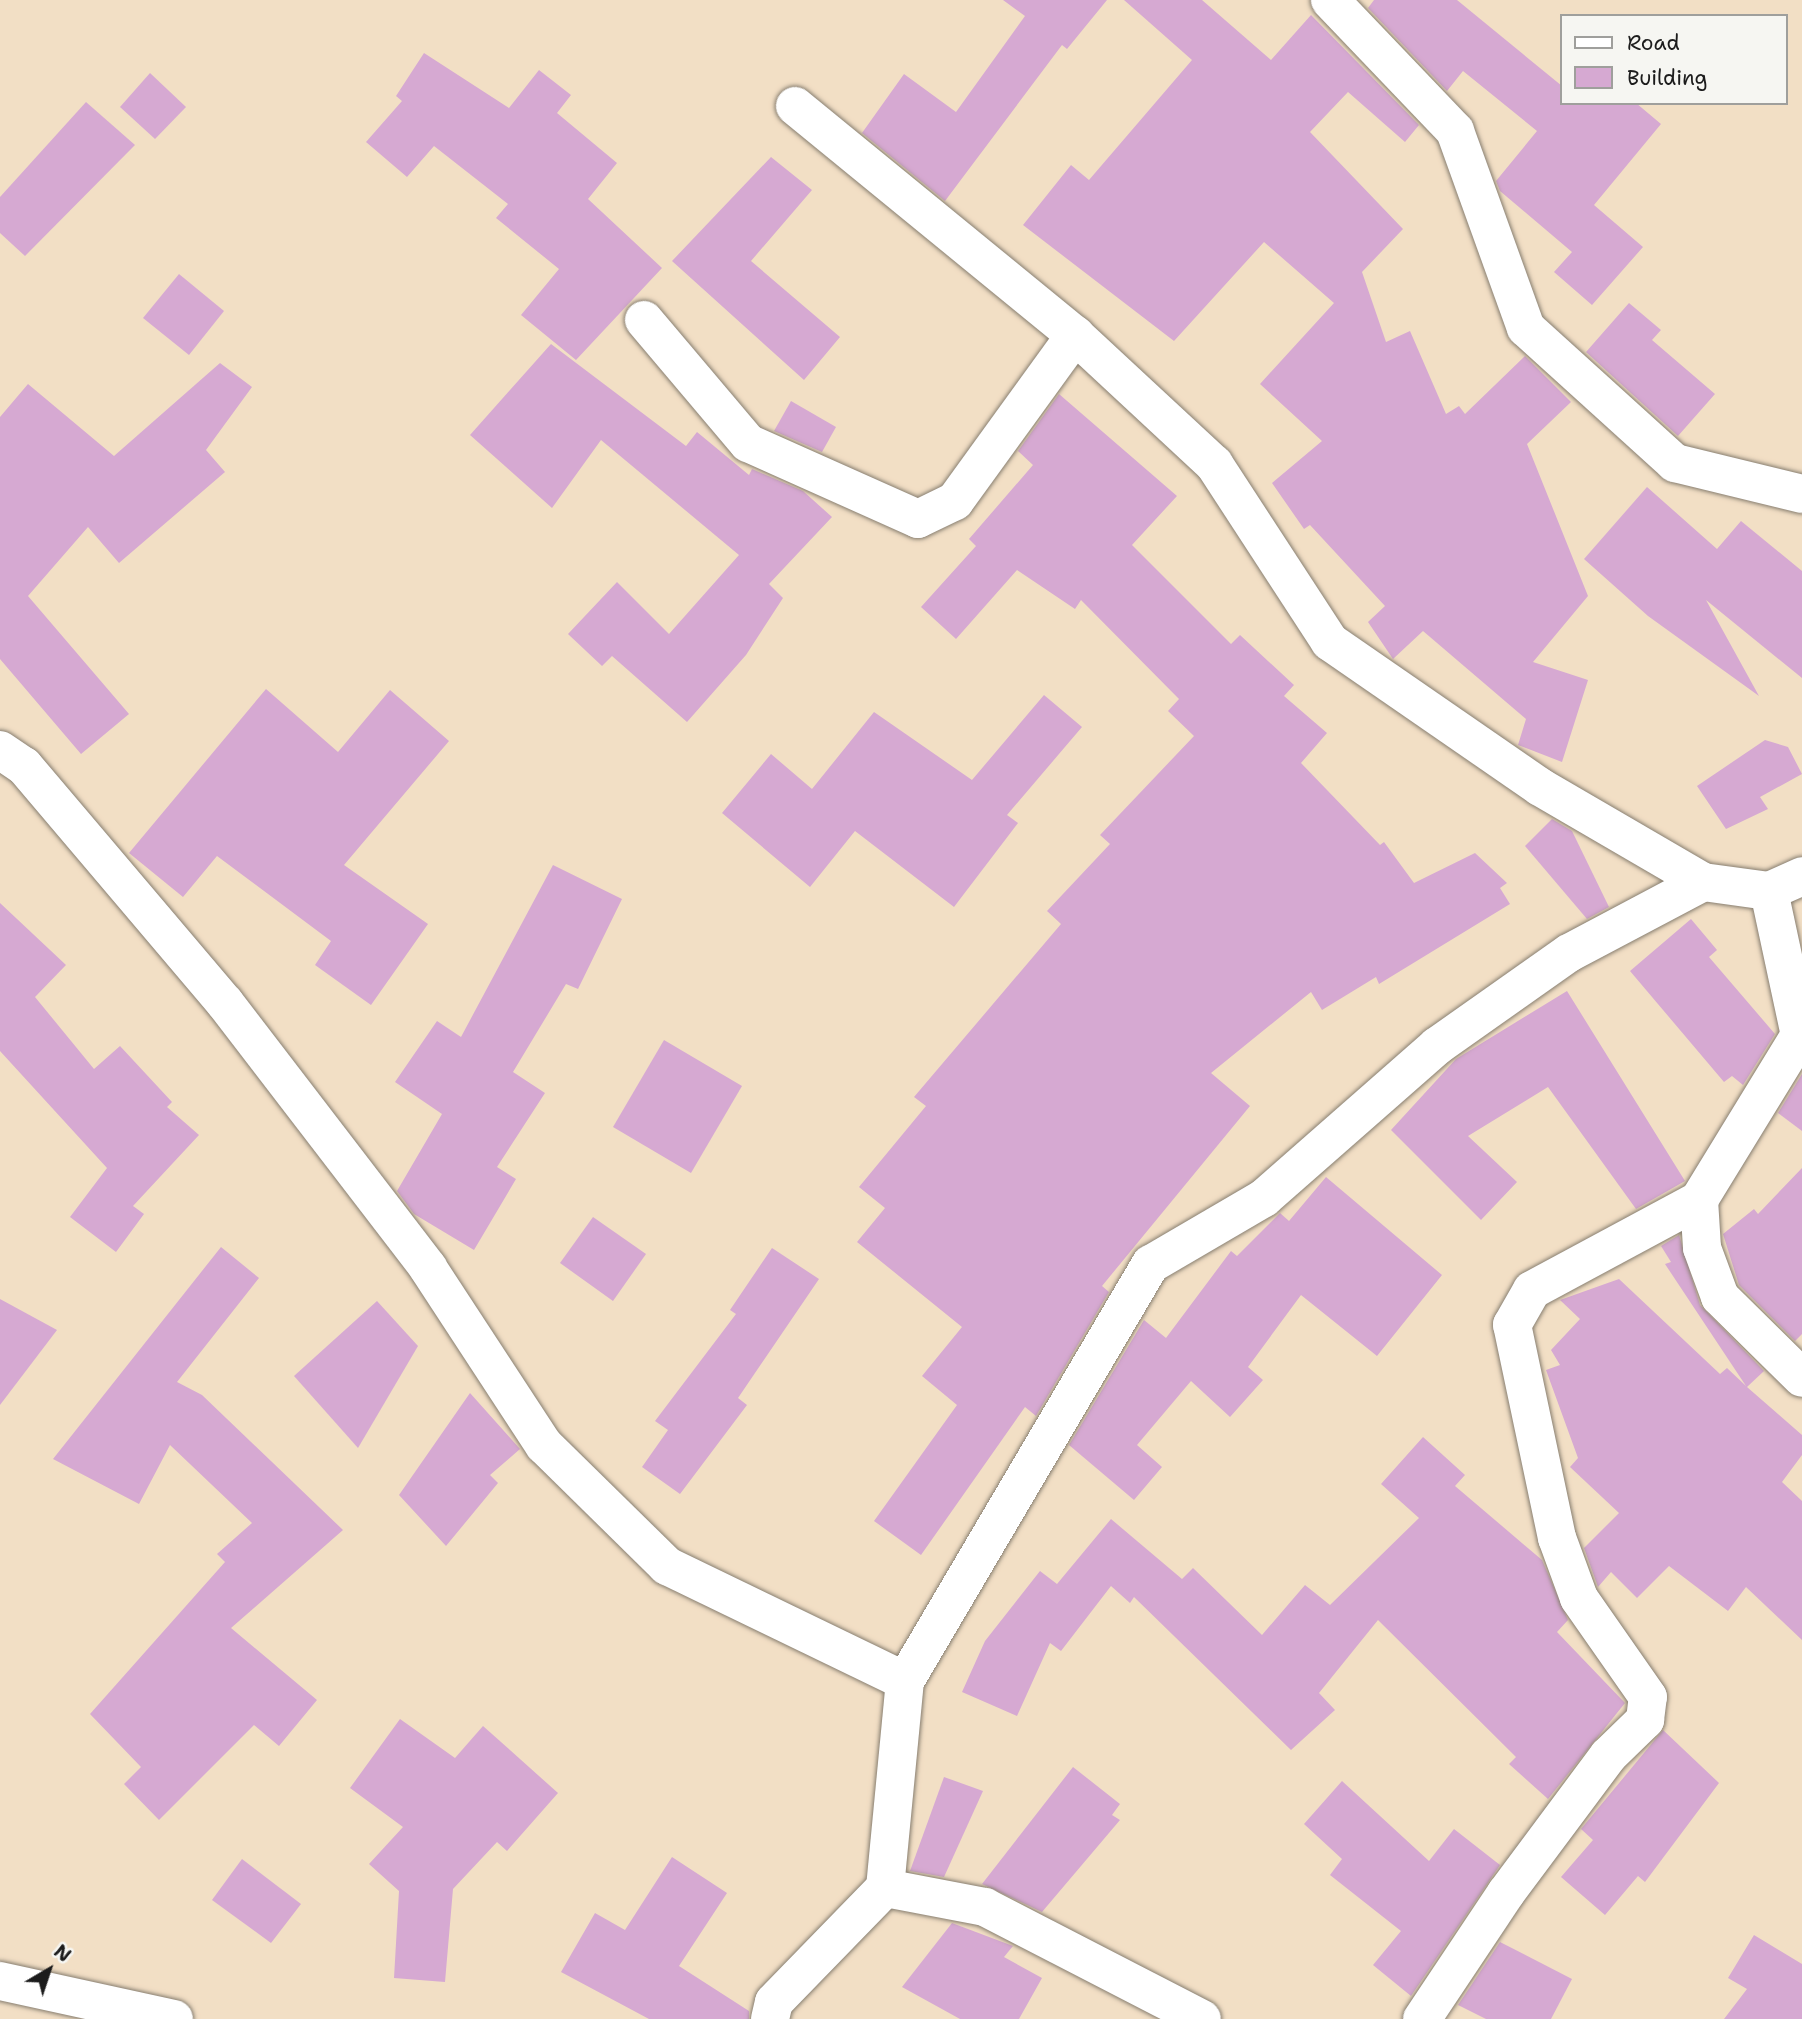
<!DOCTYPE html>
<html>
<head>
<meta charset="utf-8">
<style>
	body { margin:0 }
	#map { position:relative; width:1802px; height:2019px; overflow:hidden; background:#f2dfc5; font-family:"Shantell Sans",sans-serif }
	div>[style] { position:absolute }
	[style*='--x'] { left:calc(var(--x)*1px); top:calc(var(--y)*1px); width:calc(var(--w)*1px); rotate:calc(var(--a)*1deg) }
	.building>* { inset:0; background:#d6a9d2 }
	.roads { filter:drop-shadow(0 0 2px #877e70) drop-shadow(0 0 2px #877e70) }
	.minor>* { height:38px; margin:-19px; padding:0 19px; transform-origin:19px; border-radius:19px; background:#fff }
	span { translate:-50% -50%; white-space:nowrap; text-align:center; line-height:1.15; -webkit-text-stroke:6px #f6f6f2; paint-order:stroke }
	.legend { position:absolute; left:1560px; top:14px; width:228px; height:91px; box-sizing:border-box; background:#f6f6f2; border:2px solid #9f9f9c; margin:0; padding:9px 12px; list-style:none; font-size:21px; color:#1c1c1c }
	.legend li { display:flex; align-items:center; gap:14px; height:35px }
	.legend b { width:35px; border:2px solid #9f9f9c }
	.north { position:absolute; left:14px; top:1935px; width:70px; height:70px; -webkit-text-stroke:5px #f6f6f2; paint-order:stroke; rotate:39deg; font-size:19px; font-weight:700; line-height:28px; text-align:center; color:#1c1c1c }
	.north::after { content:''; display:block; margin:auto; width:24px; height:32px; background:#1c1c1c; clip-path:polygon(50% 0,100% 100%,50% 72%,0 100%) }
</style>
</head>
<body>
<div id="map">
	<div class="building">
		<i style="clip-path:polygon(1003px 0,1107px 0,1067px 49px,1062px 45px,945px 201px,862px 133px,904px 74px,956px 112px,1025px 16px)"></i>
		<i style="clip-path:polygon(1124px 0,1202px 0,1271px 60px,1311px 15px,1419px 125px,1405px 142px,1348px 92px,1310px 132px,1403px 229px,1362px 272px,1386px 342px,1410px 331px,1446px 414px,1459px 406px,1465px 414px,1525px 356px,1571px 402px,1527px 444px,1588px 596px,1533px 662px,1588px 680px,1562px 762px,1518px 745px,1526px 719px,1423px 631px,1393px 659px,1368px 622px,1385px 606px,1310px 525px,1304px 529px,1272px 483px,1322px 441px,1260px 384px,1334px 303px,1264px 242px,1174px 341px,1023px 225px,1071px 165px,1089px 180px,1192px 60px)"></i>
		<i style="clip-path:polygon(1374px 0,1457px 0,1562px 86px,1562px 103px,1636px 103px,1661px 124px,1594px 205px,1643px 247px,1592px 305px,1554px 272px,1572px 252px,1500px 191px,1496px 181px,1537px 131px,1463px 71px,1447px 91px,1368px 8px)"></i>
		<i style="clip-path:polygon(424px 53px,509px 108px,539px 70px,571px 95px,557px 113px,617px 163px,588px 199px,662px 268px,576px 360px,521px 315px,559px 269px,496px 218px,508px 204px,434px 146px,407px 177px,366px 142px,402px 101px,396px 96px)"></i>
		<i style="clip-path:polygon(150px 73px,186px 107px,155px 139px,120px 107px)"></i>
		<i style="clip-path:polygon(86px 102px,135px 145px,25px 256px,0 233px,0 197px)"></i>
		<i style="clip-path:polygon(771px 157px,812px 190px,751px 261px,840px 337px,804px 380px,672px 261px)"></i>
		<i style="clip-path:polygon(179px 274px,224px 311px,189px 355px,143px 318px)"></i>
		<i style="clip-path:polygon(1629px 303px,1661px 330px,1652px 340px,1715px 394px,1678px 436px,1586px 352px)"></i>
		<i style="clip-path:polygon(551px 344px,686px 446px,697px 432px,749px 475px,752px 469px,803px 491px,832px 517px,769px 584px,783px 598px,746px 655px,687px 722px,612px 656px,602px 666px,568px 634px,617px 582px,669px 634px,739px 555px,601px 440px,552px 508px,470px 435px)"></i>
		<i style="clip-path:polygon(220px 363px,252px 387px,206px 450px,225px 472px,119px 563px,88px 527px,28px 596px,129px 714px,81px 754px,0 659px,0 417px,28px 384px,114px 456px)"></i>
		<i style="clip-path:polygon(1059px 394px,1177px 496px,1132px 545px,1231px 644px,1240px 635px,1294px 685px,1284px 696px,1327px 733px,1301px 763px,1380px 845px,1384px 842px,1414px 883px,1475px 853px,1507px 883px,1500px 888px,1510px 904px,1379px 984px,1376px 977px,1322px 1010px,1311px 992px,1211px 1073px,1250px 1106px,1102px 1286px,1109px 1292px,1036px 1416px,1025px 1407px,921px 1555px,874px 1521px,957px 1405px,922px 1376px,962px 1327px,857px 1242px,885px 1208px,859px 1187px,926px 1106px,914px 1097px,1061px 924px,1047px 911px,1110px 844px,1100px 835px,1194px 736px,1168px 711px,1179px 699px,1081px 600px,1075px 609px,1017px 570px,956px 639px,921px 607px,976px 546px,969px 539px,1033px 465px,1018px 451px)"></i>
		<i style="clip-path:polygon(791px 401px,836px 427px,822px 452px,774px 431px)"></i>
		<i style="clip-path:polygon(1647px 487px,1717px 549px,1741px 521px,1802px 571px,1802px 678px,1706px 600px,1759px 696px,1648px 616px,1584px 559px)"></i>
		<i style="clip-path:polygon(266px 689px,338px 752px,390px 690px,449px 741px,344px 865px,428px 924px,371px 1005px,315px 965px,331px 941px,217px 856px,183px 897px,129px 853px)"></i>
		<i style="clip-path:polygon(1044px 695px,1082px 727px,1007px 815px,1018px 823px,954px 907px,855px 831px,810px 887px,722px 813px,771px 754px,812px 789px,874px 712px,972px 780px)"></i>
		<i style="clip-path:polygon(1765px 740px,1788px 747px,1802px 774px,1760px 797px,1768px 809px,1726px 829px,1697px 786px)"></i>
		<i style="clip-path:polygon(1552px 819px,1572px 831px,1609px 907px,1587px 919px,1525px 846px)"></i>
		<i style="clip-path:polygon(553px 865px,622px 899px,578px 989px,566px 984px,513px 1072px,545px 1093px,497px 1167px,516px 1179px,474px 1250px,414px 1214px,397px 1191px,442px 1114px,395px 1082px,437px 1021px,461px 1037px)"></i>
		<i style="clip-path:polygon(0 903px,66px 965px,35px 997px,94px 1069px,120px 1046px,172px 1102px,167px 1107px,199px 1135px,133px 1206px,144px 1214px,116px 1252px,70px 1217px,107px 1168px,0 1051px)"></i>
		<i style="clip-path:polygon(1691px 919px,1717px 950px,1709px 957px,1775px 1034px,1743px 1085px,1732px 1076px,1724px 1082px,1630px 971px)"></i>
		<i style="clip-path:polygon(1567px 991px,1685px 1181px,1636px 1209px,1548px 1087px,1468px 1136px,1517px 1182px,1481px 1220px,1391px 1130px,1456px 1059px)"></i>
		<i style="clip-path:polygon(664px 1040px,742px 1086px,691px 1173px,613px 1127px)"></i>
		<i style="clip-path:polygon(1802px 1074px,1802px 1131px,1778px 1113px)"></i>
		<i style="clip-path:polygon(1802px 1168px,1802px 1334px,1795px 1341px,1739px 1285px,1723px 1234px,1754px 1209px,1758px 1214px)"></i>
		<i style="clip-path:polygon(1326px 1177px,1442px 1275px,1377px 1356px,1301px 1295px,1248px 1367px,1263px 1380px,1230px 1417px,1191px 1381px,1137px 1445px,1162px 1467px,1134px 1500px,1069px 1445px,1144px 1320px,1166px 1338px,1231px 1251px,1237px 1256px,1280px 1213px,1289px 1221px)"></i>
		<i style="clip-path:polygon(593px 1217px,646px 1254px,613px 1301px,560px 1263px)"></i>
		<i style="clip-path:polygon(1679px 1235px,1700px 1305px,1764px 1371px,1747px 1387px,1802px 1435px,1802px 1455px,1782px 1482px,1802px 1501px,1802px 1640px,1746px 1587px,1728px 1611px,1669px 1566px,1637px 1598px,1611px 1572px,1598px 1587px,1584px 1548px,1619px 1513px,1570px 1467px,1578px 1458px,1546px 1370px,1560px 1365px,1551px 1350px,1580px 1319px,1560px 1300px,1619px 1279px,1720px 1374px,1727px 1368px,1746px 1386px,1665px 1264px,1671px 1262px,1661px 1246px)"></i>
		<i style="clip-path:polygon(221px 1247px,259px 1278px,177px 1382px,202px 1395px,343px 1530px,231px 1628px,317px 1700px,279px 1746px,254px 1725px,159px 1820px,124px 1784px,141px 1767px,90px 1714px,225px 1562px,217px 1554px,252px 1523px,170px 1445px,139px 1504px,53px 1459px)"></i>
		<i style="clip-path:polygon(772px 1248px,819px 1279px,738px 1398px,747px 1405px,680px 1494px,642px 1467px,668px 1430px,655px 1421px,736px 1314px,730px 1310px)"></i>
		<i style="clip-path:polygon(0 1299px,57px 1330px,0 1405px)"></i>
		<i style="clip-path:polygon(377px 1301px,418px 1346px,358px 1448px,294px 1376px)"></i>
		<i style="clip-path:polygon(470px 1393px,520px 1449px,490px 1475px,498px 1483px,446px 1546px,399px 1495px)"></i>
		<i style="clip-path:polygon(1423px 1437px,1465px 1475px,1455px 1486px,1542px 1560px,1568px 1620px,1557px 1632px,1625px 1703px,1548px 1799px,1509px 1764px,1516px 1757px,1378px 1620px,1319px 1693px,1335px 1710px,1291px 1750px,1134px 1597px,1130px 1603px,1111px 1586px,1061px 1651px,1050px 1643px,1017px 1716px,962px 1692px,985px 1641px,1040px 1571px,1057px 1584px,1111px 1519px,1182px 1579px,1193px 1568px,1262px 1635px,1305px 1585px,1330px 1605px,1419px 1518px,1381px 1484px)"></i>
		<i style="clip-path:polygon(400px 1719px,455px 1758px,483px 1726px,558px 1793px,507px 1851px,497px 1842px,453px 1889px,445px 1982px,394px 1978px,399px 1891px,369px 1864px,403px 1827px,350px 1788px)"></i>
		<i style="clip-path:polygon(1663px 1730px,1719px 1783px,1645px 1882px,1638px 1876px,1605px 1915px,1561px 1877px,1593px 1840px,1581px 1829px)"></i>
		<i style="clip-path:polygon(1073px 1767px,1120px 1804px,1112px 1815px,1120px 1820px,1042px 1912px,982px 1884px)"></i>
		<i style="clip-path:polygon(944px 1777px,983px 1791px,944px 1877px,910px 1871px)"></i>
		<i style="clip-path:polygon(1342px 1781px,1429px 1861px,1454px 1829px,1500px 1865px,1411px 1996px,1373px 1965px,1401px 1931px,1330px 1875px,1342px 1859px,1304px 1824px)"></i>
		<i style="clip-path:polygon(672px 1857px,727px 1893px,679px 1966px,749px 2011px,749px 2019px,649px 2019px,561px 1972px,595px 1913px,625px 1930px)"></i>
		<i style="clip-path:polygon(242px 1859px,301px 1904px,271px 1943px,212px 1900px)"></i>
		<i style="clip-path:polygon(952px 1923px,1013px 1946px,1004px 1957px,1042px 1978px,1019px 2019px,960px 2019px,902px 1987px)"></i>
		<i style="clip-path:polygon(1754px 1935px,1802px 1964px,1802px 2019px,1724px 2019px,1747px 1989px,1728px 1978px)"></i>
		<i style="clip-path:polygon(1500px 1942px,1572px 1979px,1551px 2019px,1486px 2019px,1458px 2005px)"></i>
	</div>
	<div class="roads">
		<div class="minor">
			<i style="--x:1330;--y:0;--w:181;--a:46.3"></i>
			<i style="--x:1455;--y:131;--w:209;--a:70.2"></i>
			<i style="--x:1526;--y:328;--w:201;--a:42.2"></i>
			<i style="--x:1675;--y:463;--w:131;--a:13.7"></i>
			<i style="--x:795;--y:106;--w:362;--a:39.3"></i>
			<i style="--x:1075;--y:335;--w:190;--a:42.9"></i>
			<i style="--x:1214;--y:464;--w:212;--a:56.9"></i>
			<i style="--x:1330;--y:642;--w:255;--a:34.6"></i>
			<i style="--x:1540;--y:787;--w:189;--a:30.2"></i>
			<i style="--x:644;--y:320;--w:161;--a:49.8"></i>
			<i style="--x:748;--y:443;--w:186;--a:24.1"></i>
			<i style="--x:918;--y:519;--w:41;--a:-25.9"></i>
			<i style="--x:955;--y:501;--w:205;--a:-54.1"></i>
			<i style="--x:0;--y:750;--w:29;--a:34"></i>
			<i style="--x:24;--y:766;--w:311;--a:49.7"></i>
			<i style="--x:225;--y:1003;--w:334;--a:52.5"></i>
			<i style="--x:428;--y:1268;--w:212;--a:56.8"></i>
			<i style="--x:544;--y:1445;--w:173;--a:44.5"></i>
			<i style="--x:667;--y:1566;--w:264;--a:25.8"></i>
			<i style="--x:1769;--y:891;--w:147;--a:77.9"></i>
			<i style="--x:1800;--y:1035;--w:193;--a:121.5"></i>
			<i style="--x:1699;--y:1200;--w:48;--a:86.4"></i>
			<i style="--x:1702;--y:1248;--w:52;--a:69.8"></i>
			<i style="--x:1720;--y:1297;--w:115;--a:44.6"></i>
			<i style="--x:885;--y:1888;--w:102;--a:10.8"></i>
			<i style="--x:985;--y:1907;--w:244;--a:27.3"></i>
			<i style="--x:0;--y:1981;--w:178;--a:12.3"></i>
			<i style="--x:770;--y:2019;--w:17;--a:-77"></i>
			<i style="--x:774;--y:2002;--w:159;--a:-45.8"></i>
			<i style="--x:885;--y:1888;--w:208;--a:-84.5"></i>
			<i style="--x:905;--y:1681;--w:484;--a:-59.5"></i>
			<i style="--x:1151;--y:1264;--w:131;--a:-30.3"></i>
			<i style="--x:1264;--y:1198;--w:230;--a:-41.3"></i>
			<i style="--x:1437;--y:1046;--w:161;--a:-35.2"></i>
			<i style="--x:1569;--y:953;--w:152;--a:-27.9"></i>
			<i style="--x:1703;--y:882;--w:67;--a:7.8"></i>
			<i style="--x:1769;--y:891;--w:36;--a:-24"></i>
			<i style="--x:1422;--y:2019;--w:151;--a:-56.3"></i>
			<i style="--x:1506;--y:1893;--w:171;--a:-53.3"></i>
			<i style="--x:1608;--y:1756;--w:52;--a:-44.2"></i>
			<i style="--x:1645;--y:1720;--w:23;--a:-83"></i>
			<i style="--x:1648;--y:1697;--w:121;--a:-124.9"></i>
			<i style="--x:1579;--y:1598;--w:64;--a:-110.1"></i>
			<i style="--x:1557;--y:1538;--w:218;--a:-101.9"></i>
			<i style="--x:1512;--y:1325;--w:40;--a:-60.3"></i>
			<i style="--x:1532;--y:1290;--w:190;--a:-28.3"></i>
		</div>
	</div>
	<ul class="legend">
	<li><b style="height:9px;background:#fff"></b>Road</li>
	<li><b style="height:19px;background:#d6a9d2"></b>Building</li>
	</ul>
	<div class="north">N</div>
</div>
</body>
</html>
